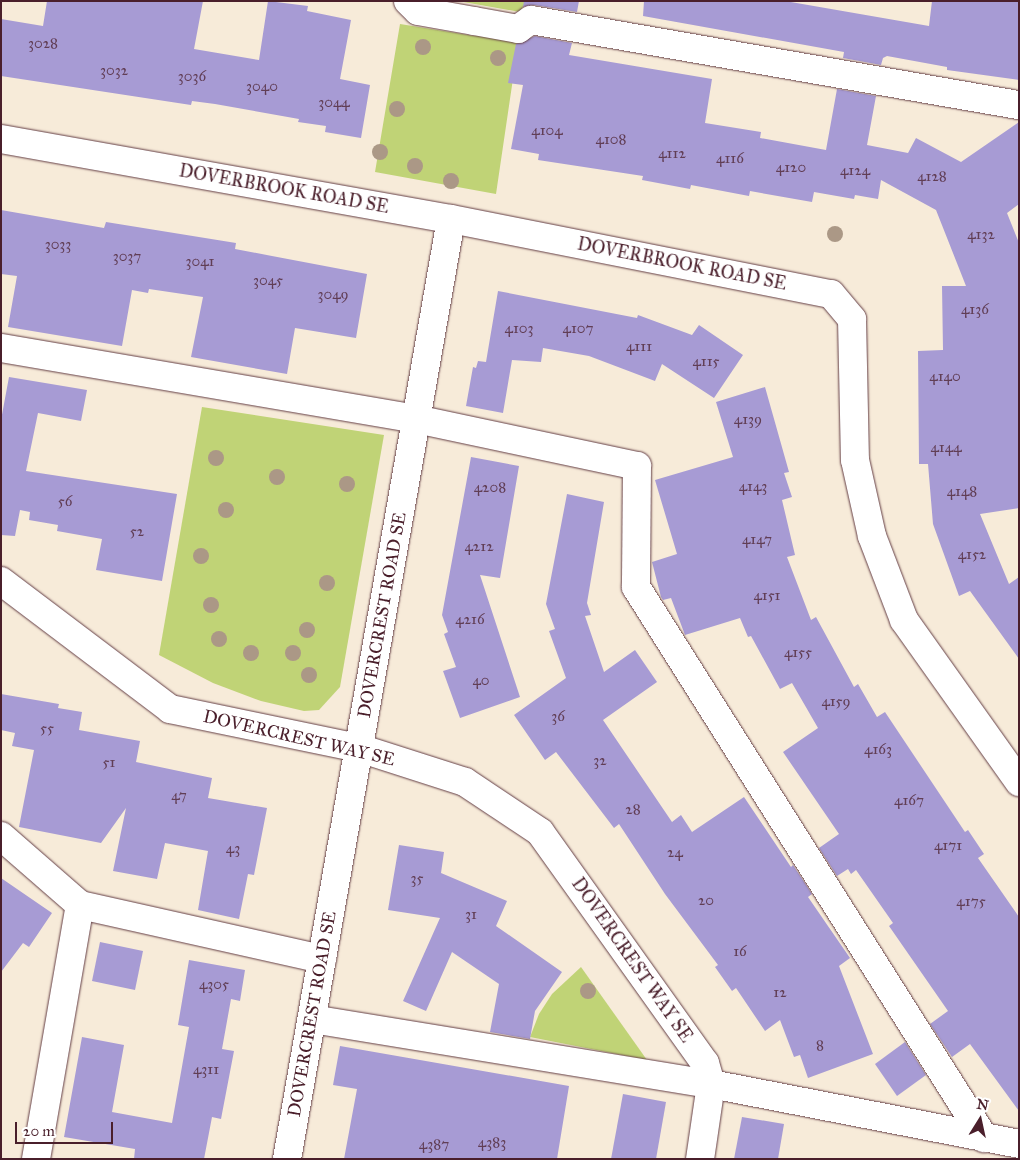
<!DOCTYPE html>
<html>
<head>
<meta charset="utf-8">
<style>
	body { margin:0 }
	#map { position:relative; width:1020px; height:1160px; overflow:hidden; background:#f7ebd9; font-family:"IM FELL Great Primer",serif }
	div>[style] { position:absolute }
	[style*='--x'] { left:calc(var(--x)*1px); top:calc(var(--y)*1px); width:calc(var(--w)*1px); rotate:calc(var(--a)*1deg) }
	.green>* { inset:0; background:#c0d376 }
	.building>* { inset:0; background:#a79bd4 }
	.roads { filter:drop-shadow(0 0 1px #643e45) drop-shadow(0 0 1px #643e45) }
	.minor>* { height:28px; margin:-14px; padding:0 14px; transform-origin:14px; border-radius:14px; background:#fff }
	.trees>* { width:16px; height:16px; margin:-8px; border-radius:50%; background:#ab9886 }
	span { translate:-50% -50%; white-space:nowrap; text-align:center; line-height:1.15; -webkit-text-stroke:4px #fff; paint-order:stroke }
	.number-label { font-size:15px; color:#613e55 }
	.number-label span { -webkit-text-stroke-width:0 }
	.street-label { font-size:18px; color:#4a1f2b }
	.frame { position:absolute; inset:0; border:2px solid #4a1f2b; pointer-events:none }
	.north { position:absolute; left:955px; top:1095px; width:50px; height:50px; -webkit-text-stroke:4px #fff; paint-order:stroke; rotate:10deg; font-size:14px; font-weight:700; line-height:20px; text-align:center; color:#4a1f2b }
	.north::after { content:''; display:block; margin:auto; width:18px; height:22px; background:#4a1f2b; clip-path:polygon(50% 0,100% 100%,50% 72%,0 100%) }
	.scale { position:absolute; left:15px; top:1122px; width:98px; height:22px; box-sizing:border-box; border:2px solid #4a1f2b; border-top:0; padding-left:6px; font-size:15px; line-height:18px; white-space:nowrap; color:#4a1f2b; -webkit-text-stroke:4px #fff; paint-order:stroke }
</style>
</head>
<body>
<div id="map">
	<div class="green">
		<i style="clip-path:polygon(458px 1px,526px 1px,520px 12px)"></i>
		<i style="clip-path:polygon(400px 24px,475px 36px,479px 31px,519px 38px,496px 194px,375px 172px)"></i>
		<i style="clip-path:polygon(202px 407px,384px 435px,340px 687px,319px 710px,304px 711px,261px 701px,213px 683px,159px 655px)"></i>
		<i style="clip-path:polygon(581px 967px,647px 1060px,530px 1037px,539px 1014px,552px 994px)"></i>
	</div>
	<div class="building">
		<i style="clip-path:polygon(47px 1px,203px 1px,194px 49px,259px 60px,268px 1px,308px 6px,307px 11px,351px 20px,340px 79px,370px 85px,361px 138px,325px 132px,326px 126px,298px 122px,299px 119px,215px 104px,192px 101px,191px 105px,1px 76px,1px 19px,43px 26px)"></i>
		<i style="clip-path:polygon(524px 1px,579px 1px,577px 12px,534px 5px,523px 7px)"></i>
		<i style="clip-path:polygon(644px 1px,785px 1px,929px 26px,932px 1px,1019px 1px,1019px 80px,947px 70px,947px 67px,887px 56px,883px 58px,881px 65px,843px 58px,844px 52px,643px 16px)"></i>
		<i style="clip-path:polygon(535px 36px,572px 43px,569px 55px,712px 79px,705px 123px,761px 132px,760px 138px,826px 150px,837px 89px,876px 96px,867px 145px,908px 153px,916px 138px,961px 162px,1019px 122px,1019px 204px,1007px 213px,1019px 243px,1019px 508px,980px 514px,1009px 584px,1019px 577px,1019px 659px,970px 591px,959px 596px,933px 524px,928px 464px,919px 464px,918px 351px,943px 350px,942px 286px,966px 286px,936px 210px,881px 180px,878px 199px,855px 195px,854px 199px,814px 192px,812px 202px,750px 191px,749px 196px,691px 185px,690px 189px,642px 180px,643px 176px,538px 160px,539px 154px,511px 149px,523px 85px,508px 83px,516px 44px)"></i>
		<i style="clip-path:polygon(1px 210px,104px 228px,106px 222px,236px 243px,235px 249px,367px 274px,356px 338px,295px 328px,287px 374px,191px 357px,203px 297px,149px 289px,148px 293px,132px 290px,122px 346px,8px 327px,17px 276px,1px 274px)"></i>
		<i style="clip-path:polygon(498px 291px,637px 318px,638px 315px,692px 335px,699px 325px,743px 355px,714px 398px,662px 364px,655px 381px,589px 356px,543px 348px,541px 362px,512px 360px,503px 413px,466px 406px,473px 367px,476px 368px,478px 361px,486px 362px)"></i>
		<i style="clip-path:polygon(9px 377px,87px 390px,81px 421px,38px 413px,26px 471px,177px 494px,162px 581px,96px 570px,102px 539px,57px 531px,58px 525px,29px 520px,30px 512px,20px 510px,15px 536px,1px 535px,1px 420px)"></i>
		<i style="clip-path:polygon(765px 387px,789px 472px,784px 473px,792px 497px,782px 500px,795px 555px,787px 557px,811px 620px,816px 617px,854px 687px,858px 684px,877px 717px,885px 712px,965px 832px,968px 830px,984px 854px,978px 858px,1019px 917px,1019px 1111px,970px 1044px,952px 1057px,930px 1024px,948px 1011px,889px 926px,893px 923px,856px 870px,851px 874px,848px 869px,837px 876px,819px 848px,839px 834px,783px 752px,818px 728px,792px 683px,780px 689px,751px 636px,748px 637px,740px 618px,685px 635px,671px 598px,663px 600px,661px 597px,652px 562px,677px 554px,655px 480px,733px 457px,716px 402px)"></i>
		<i style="clip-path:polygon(471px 457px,519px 466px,500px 578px,480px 575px,520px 697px,460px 718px,443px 671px,456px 667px,444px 634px,448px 632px,442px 615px)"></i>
		<i style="clip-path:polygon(567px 494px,604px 502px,587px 603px,591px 615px,585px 616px,604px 672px,635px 650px,657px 682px,603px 720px,672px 822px,681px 815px,692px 832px,744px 797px,791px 867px,793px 865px,812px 894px,808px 897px,850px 958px,839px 966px,873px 1054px,808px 1078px,800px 1055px,794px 1057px,780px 1020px,765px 1031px,736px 988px,732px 991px,715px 967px,718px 965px,665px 894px,619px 824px,614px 828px,556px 752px,545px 760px,514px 715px,566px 678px,549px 631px,555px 629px,546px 604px)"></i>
		<i style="clip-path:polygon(1px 694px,59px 704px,58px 708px,82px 712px,79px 730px,140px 741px,136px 762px,212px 778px,208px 798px,267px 808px,254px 875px,248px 874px,239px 919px,198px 910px,208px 851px,165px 843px,157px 879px,113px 871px,126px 808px,101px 843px,19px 827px,34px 750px,12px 746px,15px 733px,1px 730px)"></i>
		<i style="clip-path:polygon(399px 845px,444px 852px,441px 873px,507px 901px,496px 926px,562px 972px,535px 1011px,530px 1039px,490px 1032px,499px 984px,452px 952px,426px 1011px,403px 1001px,440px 918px,388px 910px)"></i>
		<i style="clip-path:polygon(1px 878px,52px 913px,29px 947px,23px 943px,1px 972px)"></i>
		<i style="clip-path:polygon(100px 942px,143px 951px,135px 990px,92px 981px)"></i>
		<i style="clip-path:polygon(189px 960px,245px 970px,240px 1001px,231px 999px,222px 1049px,234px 1051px,221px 1119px,212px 1117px,204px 1159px,134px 1159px,135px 1149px,64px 1137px,82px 1037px,124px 1045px,112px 1112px,172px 1123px,189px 1027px,178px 1025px)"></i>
		<i style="clip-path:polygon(905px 1042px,926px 1075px,897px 1096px,875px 1064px)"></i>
		<i style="clip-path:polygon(340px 1046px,569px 1086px,557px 1159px,344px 1159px,357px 1089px,333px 1085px)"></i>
		<i style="clip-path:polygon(623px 1094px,666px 1102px,656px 1159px,611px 1159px)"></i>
		<i style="clip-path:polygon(742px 1117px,784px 1124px,778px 1159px,734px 1159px)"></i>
	</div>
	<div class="roads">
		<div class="minor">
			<i style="--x:408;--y:1;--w:14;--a:45"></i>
			<i style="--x:418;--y:11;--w:57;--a:10.1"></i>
			<i style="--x:474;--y:21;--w:45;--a:10.3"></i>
			<i style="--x:518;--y:29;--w:16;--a:-35"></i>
			<i style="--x:531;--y:20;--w:495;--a:9.9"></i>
			<i style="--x:1;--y:139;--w:457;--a:10.1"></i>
			<i style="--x:451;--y:219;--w:387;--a:11.2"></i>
			<i style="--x:831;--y:294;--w:33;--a:50"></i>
			<i style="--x:852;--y:319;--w:141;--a:88.8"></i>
			<i style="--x:855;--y:460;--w:78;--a:77.4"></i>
			<i style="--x:872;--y:536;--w:90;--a:69.1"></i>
			<i style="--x:904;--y:620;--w:199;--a:54.6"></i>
			<i style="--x:1;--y:348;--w:421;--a:9.7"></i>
			<i style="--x:416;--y:419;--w:226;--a:12"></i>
			<i style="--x:637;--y:466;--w:121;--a:90.5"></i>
			<i style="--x:636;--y:587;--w:652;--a:57.72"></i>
			<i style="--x:1;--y:581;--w:212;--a:37.1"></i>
			<i style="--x:170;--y:709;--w:193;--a:11.7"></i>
			<i style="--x:359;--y:748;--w:111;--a:17.8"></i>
			<i style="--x:465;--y:782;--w:90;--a:33.7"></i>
			<i style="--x:540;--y:832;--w:284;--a:54.5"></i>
			<i style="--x:705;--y:1063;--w:22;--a:74"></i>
			<i style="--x:711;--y:1084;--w:76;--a:98.3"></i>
			<i style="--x:1;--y:836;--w:105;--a:41.1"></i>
			<i style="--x:80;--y:905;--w:248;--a:12.6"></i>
			<i style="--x:312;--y:1019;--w:404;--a:9.3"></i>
			<i style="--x:711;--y:1084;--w:314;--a:11"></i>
			<i style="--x:36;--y:1159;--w:258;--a:-80.2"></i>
			<i style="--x:287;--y:1159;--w:954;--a:-80.1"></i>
		</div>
	</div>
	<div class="trees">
		<i style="left:423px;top:47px"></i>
		<i style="left:498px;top:58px"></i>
		<i style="left:397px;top:109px"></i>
		<i style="left:380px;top:152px"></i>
		<i style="left:415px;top:166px"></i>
		<i style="left:451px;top:181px"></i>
		<i style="left:835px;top:234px"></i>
		<i style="left:216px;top:458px"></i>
		<i style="left:277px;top:477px"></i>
		<i style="left:347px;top:484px"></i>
		<i style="left:226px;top:510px"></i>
		<i style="left:201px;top:556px"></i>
		<i style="left:327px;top:583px"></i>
		<i style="left:211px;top:605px"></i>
		<i style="left:307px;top:630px"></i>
		<i style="left:219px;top:639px"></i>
		<i style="left:251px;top:653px"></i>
		<i style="left:293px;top:653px"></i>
		<i style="left:309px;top:675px"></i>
		<i style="left:588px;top:991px"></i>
	</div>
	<div class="number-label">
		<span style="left:43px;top:44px">3028</span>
		<span style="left:114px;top:71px">3032</span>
		<span style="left:192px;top:77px">3036</span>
		<span style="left:262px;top:87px">3040</span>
		<span style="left:334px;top:103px">3044</span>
		<span style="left:547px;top:131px">4104</span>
		<span style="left:611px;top:140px">4108</span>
		<span style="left:672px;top:154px">4112</span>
		<span style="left:730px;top:159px">4116</span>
		<span style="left:791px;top:168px">4120</span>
		<span style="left:855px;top:171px">4124</span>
		<span style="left:932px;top:177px">4128</span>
		<span style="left:981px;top:235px">4132</span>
		<span style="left:58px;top:245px">3033</span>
		<span style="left:127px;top:257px">3037</span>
		<span style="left:200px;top:262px">3041</span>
		<span style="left:268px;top:281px">3045</span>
		<span style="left:333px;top:295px">3049</span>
		<span style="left:975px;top:310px">4136</span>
		<span style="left:519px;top:329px">4103</span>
		<span style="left:578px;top:329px">4107</span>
		<span style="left:639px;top:347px">4111</span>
		<span style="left:706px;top:362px">4115</span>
		<span style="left:945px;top:377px">4140</span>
		<span style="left:748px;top:420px">4139</span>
		<span style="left:946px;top:448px">4144</span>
		<span style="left:753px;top:487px">4143</span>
		<span style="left:490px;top:488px">4208</span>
		<span style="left:962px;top:492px">4148</span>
		<span style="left:65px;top:502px">56</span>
		<span style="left:137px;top:532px">52</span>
		<span style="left:757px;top:540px">4147</span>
		<span style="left:479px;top:547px">4212</span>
		<span style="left:972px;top:555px">4152</span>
		<span style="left:767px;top:596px">4151</span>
		<span style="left:470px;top:620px">4216</span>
		<span style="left:798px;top:653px">4155</span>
		<span style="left:481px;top:681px">40</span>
		<span style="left:836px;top:702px">4159</span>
		<span style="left:558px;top:717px">36</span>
		<span style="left:47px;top:729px">55</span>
		<span style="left:878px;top:750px">4163</span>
		<span style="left:600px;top:761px">32</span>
		<span style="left:109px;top:763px">51</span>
		<span style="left:179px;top:796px">47</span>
		<span style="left:909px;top:801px">4167</span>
		<span style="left:633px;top:810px">28</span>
		<span style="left:948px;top:846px">4171</span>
		<span style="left:233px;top:849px">43</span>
		<span style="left:675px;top:853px">24</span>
		<span style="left:417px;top:879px">35</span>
		<span style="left:706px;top:901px">20</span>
		<span style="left:971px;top:902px">4175</span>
		<span style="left:471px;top:915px">31</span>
		<span style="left:740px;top:952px">16</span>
		<span style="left:214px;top:985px">4305</span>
		<span style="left:780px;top:993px">12</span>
		<span style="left:820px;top:1046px">8</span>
		<span style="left:206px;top:1070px">4311</span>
		<span style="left:492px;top:1143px">4383</span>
		<span style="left:434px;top:1145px">4387</span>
	</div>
	<div class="street-label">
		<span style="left:284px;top:189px;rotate:10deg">DOVERBROOK ROAD SE</span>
		<span style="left:682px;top:264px;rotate:11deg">DOVERBROOK ROAD SE</span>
		<span style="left:382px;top:615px;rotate:-80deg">DOVERCREST ROAD SE</span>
		<span style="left:299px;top:738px;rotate:13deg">DOVERCREST WAY SE</span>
		<span style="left:632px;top:960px;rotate:55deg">DOVERCREST WAY SE</span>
		<span style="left:312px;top:1014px;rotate:-80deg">DOVERCREST ROAD SE</span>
	</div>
	<div class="frame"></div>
	<div class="north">N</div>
	<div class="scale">20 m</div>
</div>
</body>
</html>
